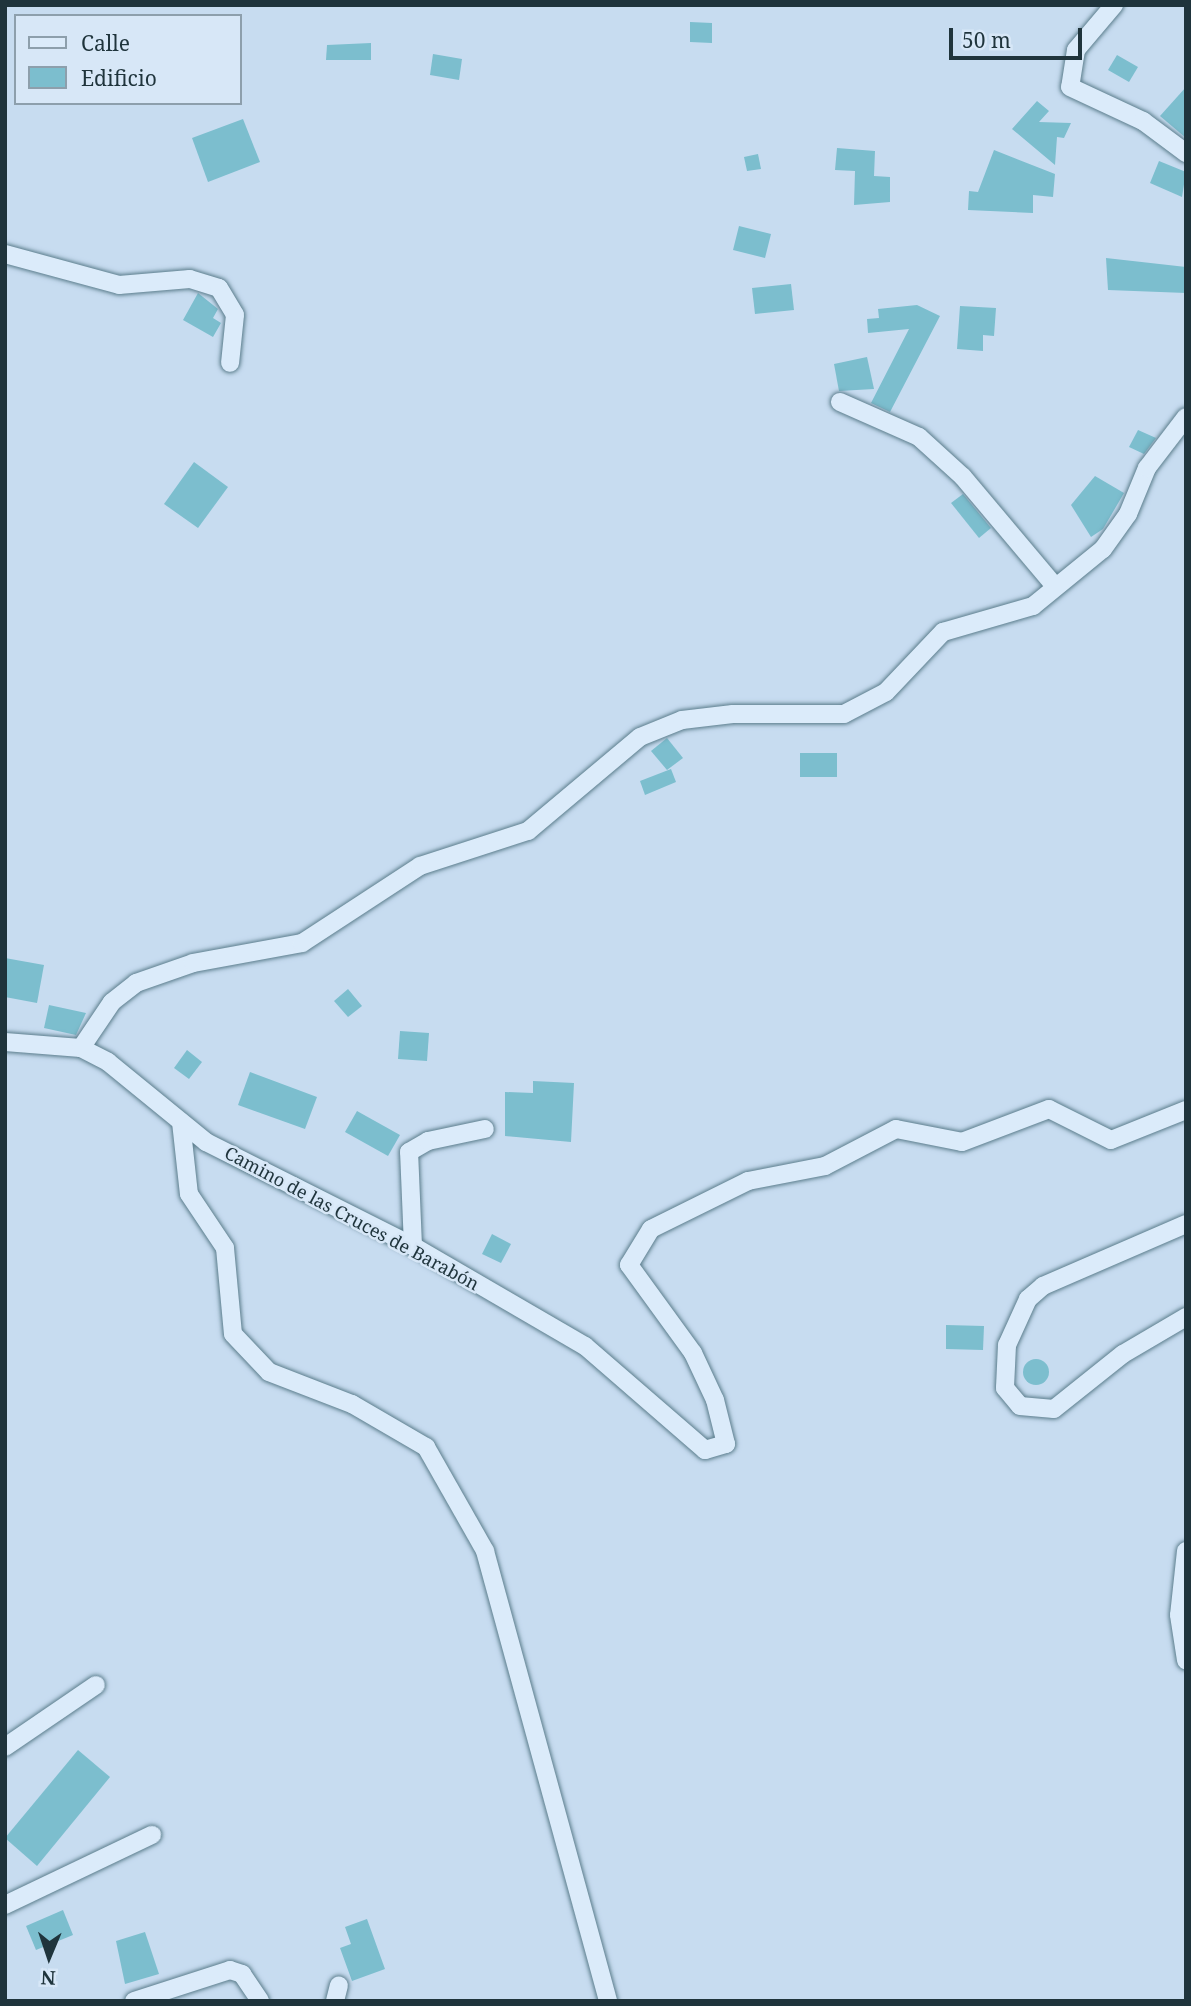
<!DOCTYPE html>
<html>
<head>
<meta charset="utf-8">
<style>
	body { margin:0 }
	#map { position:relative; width:1191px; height:2006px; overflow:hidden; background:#c7dcf0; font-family:"Noto Serif",serif }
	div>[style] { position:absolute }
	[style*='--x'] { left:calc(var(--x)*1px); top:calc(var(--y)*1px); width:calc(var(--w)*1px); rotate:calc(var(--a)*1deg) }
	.building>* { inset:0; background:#7cbece }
	.round { border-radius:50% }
	.roads { filter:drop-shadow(0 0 2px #5b7d8c) drop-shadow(0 0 2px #5b7d8c) }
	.street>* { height:18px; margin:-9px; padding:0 9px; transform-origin:9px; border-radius:9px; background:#dbebfa }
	span { translate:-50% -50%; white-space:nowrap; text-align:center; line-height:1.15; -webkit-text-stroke:5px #d7e7f7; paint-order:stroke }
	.street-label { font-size:18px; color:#1f343c }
	.frame { position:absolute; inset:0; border:7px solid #1f343c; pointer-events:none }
	.legend { position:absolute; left:14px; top:14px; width:228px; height:91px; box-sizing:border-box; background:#d7e7f7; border:2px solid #8d9fac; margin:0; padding:9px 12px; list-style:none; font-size:21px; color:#1f343c }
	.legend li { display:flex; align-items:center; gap:14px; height:35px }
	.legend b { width:35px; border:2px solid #8d9fac }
	.north { position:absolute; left:14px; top:1922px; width:70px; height:70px; -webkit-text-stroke:5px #d7e7f7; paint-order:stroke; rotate:182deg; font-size:19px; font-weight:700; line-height:28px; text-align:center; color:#1f343c }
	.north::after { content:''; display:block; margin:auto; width:24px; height:32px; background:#1f343c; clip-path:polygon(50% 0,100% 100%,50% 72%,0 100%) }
	.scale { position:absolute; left:949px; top:28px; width:133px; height:32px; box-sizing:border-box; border:4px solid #1f343c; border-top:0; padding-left:9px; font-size:21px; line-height:24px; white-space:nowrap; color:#1f343c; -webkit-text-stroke:5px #d7e7f7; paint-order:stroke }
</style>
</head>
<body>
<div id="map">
	<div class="building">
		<i style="clip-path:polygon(690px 22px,712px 23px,712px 43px,690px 42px)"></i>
		<i style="clip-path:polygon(371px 43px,371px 60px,326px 60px,327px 45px)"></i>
		<i style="clip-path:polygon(433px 54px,462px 59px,459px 80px,430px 75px)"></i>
		<i style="clip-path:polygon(1117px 55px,1138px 67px,1129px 82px,1108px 70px)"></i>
		<i style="clip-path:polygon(1186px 87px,1186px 138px,1160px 116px)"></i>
		<i style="clip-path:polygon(1037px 101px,1049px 111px,1039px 122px,1071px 123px,1064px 138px,1057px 137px,1055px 165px,1012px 129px)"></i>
		<i style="clip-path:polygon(243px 119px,260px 162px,208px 182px,192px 138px)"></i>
		<i style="clip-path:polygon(837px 148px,875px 151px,874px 176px,890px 177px,890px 202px,854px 205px,855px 171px,835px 170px)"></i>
		<i style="clip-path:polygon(994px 150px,1055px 174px,1053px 197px,1033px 195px,1033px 213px,968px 210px,969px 191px,978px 192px)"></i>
		<i style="clip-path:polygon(758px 154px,761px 169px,747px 171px,744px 157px)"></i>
		<i style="clip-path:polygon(1159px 161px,1186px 172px,1182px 197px,1150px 183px)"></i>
		<i style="clip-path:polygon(739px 226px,771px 234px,765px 258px,733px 250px)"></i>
		<i style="clip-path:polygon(1106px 258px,1186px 267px,1186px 293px,1108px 290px)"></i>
		<i style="clip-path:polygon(791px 284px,794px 310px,755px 314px,752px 288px)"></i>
		<i style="clip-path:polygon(198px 293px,218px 309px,213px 318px,221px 323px,213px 337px,183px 320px)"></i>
		<i style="clip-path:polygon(917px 305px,940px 316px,890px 412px,871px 403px,909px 329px,868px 333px,867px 319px,879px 318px,878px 309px)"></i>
		<i style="clip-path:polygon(960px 306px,996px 308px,994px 336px,983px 335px,983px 351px,957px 349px)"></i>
		<i style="clip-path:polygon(867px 357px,874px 389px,839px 391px,834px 364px)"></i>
		<i style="clip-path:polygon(1138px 430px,1156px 438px,1144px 454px,1129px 447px)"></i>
		<i style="clip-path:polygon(194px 462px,228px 487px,198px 528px,164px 504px)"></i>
		<i style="clip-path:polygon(1095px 476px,1124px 493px,1103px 529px,1091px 537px,1071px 505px)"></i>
		<i style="clip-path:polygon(963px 494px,991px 528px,979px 538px,951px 503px)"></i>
		<i style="clip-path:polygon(667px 738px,683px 758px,667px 770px,651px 751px)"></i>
		<i style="clip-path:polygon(800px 753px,837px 753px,837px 777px,800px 777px)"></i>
		<i style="clip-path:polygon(671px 769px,676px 782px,645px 795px,640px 781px)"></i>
		<i style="clip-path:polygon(5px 958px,44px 965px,37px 1003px,5px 997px)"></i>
		<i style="clip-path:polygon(348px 989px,362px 1006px,348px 1017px,334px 1001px)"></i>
		<i style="clip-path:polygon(49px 1005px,86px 1013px,76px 1035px,44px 1028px)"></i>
		<i style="clip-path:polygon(400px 1031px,429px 1033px,427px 1061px,398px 1059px)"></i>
		<i style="clip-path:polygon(187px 1050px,202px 1062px,189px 1079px,174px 1068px)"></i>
		<i style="clip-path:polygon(250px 1072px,317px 1097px,305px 1129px,238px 1105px)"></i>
		<i style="clip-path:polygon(533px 1081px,574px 1083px,571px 1142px,505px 1136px,505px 1092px,533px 1093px)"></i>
		<i style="clip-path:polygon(357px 1111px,400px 1135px,388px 1156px,345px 1132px)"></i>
		<i style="clip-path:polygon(492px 1234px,511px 1244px,501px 1263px,482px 1254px)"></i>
		<i style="clip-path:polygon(946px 1325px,984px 1326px,983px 1350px,946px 1349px)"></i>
		<i class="round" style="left:1023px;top:1359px;width:26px;height:26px"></i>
		<i style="clip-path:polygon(78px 1750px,110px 1777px,37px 1866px,5px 1838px)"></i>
		<i style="clip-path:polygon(63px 1910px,73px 1935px,36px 1950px,26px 1926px)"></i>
		<i style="clip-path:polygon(367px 1919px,385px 1969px,352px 1981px,340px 1948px,351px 1944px,345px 1927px)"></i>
		<i style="clip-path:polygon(145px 1932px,159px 1974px,125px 1984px,116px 1941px)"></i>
	</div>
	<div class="roads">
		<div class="street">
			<i style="--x:1114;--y:5;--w:59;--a:130.2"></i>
			<i style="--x:1076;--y:50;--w:37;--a:99"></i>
			<i style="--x:1070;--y:87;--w:81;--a:25"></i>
			<i style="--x:1143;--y:121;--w:54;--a:36.7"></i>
			<i style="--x:5;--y:254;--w:118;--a:15.2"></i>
			<i style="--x:119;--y:285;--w:71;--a:-4.8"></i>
			<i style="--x:190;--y:279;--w:30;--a:17"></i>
			<i style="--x:219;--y:288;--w:31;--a:59"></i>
			<i style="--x:235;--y:315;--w:48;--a:95.9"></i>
			<i style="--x:840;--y:402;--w:86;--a:23.9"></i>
			<i style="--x:919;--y:437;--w:59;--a:42.3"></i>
			<i style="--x:963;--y:477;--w:141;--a:49.9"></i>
			<i style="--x:5;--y:1042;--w:76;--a:4.5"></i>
			<i style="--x:81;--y:1048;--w:30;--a:27"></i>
			<i style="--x:108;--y:1062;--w:127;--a:39.2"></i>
			<i style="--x:206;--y:1142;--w:232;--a:26.7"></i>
			<i style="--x:413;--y:1246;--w:199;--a:30.2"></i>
			<i style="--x:585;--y:1346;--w:159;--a:40.9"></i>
			<i style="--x:705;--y:1450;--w:22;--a:-16"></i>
			<i style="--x:726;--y:1444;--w:45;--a:-104"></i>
			<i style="--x:715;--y:1400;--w:52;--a:-115.1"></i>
			<i style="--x:693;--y:1353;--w:109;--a:-126"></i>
			<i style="--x:629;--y:1265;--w:42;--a:-58.6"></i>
			<i style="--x:651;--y:1229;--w:108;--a:-26.3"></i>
			<i style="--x:748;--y:1181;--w:78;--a:-11"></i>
			<i style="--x:825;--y:1166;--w:80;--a:-27.5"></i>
			<i style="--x:896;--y:1129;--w:67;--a:11.1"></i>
			<i style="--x:962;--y:1142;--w:93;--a:-20.8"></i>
			<i style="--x:1049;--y:1109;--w:69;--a:26.6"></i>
			<i style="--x:1111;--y:1140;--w:81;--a:-21.8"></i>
			<i style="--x:81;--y:1048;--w:55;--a:-56"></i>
			<i style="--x:112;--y:1002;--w:31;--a:-38"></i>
			<i style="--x:136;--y:983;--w:60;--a:-19.3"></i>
			<i style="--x:193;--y:963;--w:111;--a:-10.4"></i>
			<i style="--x:302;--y:943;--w:141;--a:-33.1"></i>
			<i style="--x:420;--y:866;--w:114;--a:-18"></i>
			<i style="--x:528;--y:831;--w:146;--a:-40"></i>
			<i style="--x:640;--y:737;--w:45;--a:-22"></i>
			<i style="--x:682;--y:720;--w:51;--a:-6.7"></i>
			<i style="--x:733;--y:714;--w:111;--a:0"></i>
			<i style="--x:844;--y:714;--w:47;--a:-27.6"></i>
			<i style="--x:886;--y:692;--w:83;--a:-46.5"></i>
			<i style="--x:943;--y:632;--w:94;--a:-16.1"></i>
			<i style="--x:1033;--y:606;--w:90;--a:-39.2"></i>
			<i style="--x:1103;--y:549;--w:43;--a:-54.5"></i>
			<i style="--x:1128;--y:514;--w:50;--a:-67.6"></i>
			<i style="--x:1147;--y:468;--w:64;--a:-52.6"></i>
			<i style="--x:181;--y:1122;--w:72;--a:83.7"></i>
			<i style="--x:189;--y:1194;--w:65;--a:56.3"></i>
			<i style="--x:225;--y:1248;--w:86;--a:84.7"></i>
			<i style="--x:233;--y:1334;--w:52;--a:46.5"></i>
			<i style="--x:269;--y:1372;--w:89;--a:21.1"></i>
			<i style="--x:352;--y:1404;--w:86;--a:30.2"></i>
			<i style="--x:426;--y:1447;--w:120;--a:60.4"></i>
			<i style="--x:485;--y:1551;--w:467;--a:74.7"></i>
			<i style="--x:1186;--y:1224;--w:156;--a:156.6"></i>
			<i style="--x:1043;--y:1286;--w:20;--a:139"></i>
			<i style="--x:1028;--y:1299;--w:51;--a:114.5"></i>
			<i style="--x:1007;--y:1345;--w:43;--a:92.7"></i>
			<i style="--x:1005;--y:1388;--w:23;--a:50"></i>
			<i style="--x:1020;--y:1406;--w:34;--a:5"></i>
			<i style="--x:1054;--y:1409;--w:88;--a:-38.6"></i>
			<i style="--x:1123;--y:1354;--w:73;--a:-30.4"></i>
			<i style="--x:413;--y:1246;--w:94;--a:-92.4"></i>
			<i style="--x:409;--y:1152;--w:22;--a:-30"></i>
			<i style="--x:428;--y:1141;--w:58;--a:-11.9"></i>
			<i style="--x:1186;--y:1551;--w:64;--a:96.2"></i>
			<i style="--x:1179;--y:1615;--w:46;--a:81.2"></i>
			<i style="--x:5;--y:1747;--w:110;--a:-34.3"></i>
			<i style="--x:5;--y:1905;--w:163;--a:-25.5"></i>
			<i style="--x:134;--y:2001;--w:101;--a:-17.9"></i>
			<i style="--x:230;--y:1970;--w:13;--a:18"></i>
			<i style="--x:242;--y:1974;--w:32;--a:56"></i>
			<i style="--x:335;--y:2001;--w:16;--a:-76"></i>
		</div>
	</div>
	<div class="street-label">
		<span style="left:352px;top:1218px;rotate:28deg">Camino de las Cruces de Barabón</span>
	</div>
	<div class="frame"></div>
	<ul class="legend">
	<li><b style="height:9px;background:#dbebfa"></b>Calle</li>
	<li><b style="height:19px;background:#7cbece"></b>Edificio</li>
	</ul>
	<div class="north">N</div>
	<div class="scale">50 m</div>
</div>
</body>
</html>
